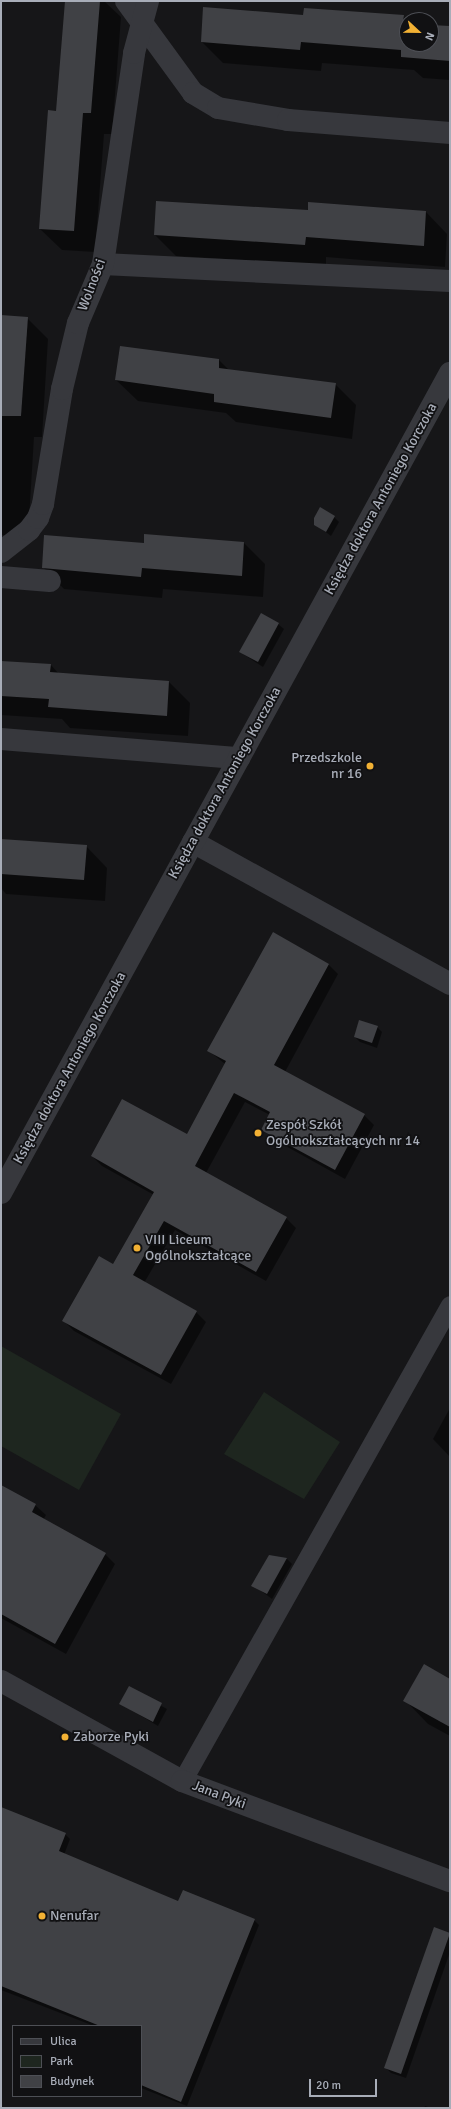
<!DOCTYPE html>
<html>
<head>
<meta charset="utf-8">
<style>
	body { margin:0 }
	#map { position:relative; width:451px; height:2109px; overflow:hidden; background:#161618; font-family:Signika,sans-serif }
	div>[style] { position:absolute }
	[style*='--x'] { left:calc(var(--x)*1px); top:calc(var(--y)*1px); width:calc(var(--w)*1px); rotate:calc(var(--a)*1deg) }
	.green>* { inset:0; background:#1e261f }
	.shadow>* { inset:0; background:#0007 }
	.building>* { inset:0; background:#404145 }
	.pedestrian>* { height:19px; margin:-9.5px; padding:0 9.5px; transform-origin:9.5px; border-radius:9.5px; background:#37383d }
	.minor>* { height:22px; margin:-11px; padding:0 11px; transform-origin:11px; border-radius:11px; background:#37383d }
	.tertiary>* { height:22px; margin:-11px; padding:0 11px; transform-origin:11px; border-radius:11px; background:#37383d }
	.dots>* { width:11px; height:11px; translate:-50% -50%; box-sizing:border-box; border:2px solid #111113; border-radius:50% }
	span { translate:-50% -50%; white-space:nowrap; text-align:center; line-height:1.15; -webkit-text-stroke:3.5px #111113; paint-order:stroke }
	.street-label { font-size:14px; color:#a8adb8 }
	.poi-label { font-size:14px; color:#a8adb8 }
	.right { translate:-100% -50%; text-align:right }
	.left { translate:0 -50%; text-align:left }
	.frame { position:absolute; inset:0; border:2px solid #a8adb8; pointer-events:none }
	.legend { position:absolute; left:12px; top:2025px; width:130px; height:72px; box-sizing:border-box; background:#111113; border:1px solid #4d4f55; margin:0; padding:5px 7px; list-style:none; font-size:12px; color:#a8adb8 }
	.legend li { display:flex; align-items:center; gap:8px; height:20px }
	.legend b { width:20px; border:1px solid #4d4f55 }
	.north { position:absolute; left:399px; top:12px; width:40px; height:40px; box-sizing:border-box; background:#111113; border:1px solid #4d4f55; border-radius:50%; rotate:112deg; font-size:11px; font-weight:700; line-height:16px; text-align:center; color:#a8adb8 }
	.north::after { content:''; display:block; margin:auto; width:14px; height:18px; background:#f2b134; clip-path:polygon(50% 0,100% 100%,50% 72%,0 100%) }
	.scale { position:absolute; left:309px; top:2079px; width:68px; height:18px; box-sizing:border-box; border:2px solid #a8adb8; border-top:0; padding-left:5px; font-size:12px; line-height:14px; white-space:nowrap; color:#a8adb8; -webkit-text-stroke:3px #111113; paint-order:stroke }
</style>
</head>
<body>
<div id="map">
	<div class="green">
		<i style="clip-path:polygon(1px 1346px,121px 1414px,79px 1490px,1px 1446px)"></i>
		<i style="clip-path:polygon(264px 1392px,340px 1442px,304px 1499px,224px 1454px)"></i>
	</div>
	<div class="shadow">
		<i style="clip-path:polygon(66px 1px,104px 1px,121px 17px,112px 134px,104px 134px,95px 252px,62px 250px,40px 229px,57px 112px)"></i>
		<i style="clip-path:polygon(304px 16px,403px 16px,408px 20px,407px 44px,431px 44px,431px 26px,450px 27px,450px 80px,423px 78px,414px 70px,322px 63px,321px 71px,223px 63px,202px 42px)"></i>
		<i style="clip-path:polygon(309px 203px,426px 212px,447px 234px,445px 267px,326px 257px,326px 265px,176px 256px,155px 235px,309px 211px)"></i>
		<i style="clip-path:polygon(1px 316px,27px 318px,48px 339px,42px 437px,34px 437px,28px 537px,1px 535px)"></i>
		<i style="clip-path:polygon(219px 360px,229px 370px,335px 384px,356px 405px,352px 439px,236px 422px,226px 413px,138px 401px,116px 380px)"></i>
		<i style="clip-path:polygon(334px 517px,339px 522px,331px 536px,315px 524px)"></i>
		<i style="clip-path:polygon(244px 543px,265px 564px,263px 597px,163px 589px,162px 598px,64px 589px,43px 567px,145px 544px)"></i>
		<i style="clip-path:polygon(278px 624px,284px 629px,263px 667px,240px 652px)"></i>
		<i style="clip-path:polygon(1px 662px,51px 665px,59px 674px,169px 682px,190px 703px,188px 736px,70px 728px,62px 719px,1px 715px)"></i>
		<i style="clip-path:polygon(1px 840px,86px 846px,107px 868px,105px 901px,6px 894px,1px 888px)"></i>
		<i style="clip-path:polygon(328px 964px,338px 974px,285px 1072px,364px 1115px,374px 1125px,345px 1179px,273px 1139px,263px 1129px,270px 1115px,245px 1102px,206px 1173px,286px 1218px,296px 1228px,266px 1281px,175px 1230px,144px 1283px,196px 1312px,206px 1322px,171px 1384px,74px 1331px,64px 1321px,114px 1265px,154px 1195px,102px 1166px,92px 1156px,187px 1136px,225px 1064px,209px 1051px)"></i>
		<i style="clip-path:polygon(377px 1027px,382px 1032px,377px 1048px,360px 1042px,355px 1037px)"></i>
		<i style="clip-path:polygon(450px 1408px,450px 1457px,433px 1439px)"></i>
		<i style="clip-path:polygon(1px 1486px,35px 1505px,46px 1515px,43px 1520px,105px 1554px,115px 1564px,66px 1654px,1px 1618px)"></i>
		<i style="clip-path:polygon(269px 1556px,287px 1559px,292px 1564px,272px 1599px,253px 1585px)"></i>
		<i style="clip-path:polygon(450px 1680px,450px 1736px,428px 1724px,405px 1700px)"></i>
		<i style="clip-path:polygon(129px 1688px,167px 1709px,158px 1726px,121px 1704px)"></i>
		<i style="clip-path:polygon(1px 1817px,65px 1834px,70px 1839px,64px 1855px,179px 1902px,254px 1920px,259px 1925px,187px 2106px,141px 2088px,141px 2026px,94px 2026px,1px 1990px)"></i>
		<i style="clip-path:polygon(450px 1934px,450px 1952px,406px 2078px,391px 2073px,386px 2068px)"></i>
		<i style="clip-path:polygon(425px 2106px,431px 2108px,424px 2108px)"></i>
	</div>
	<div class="building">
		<i style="clip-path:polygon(65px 1px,100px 1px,91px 113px,83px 113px,74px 231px,39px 229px,48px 110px,56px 111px)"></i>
		<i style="clip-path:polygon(203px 7px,303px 15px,304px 8px,404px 15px,403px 22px,407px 23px,407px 44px,431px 44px,431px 25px,450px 26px,450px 61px,401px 57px,401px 50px,301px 42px,300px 50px,201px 42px)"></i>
		<i style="clip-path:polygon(156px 201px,308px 210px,308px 202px,426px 211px,424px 246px,306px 237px,305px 245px,154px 235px)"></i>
		<i style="clip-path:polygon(1px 315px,28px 317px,21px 416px,1px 416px)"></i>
		<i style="clip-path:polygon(120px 346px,219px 359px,219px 368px,336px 383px,331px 418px,214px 402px,214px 394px,115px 380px)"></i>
		<i style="clip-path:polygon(320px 507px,335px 516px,326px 532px,314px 525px,314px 518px)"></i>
		<i style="clip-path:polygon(144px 534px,244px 542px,242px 576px,142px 568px,141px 577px,42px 568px,44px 535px,144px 543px)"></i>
		<i style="clip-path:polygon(261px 613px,279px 623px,258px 662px,239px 652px)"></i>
		<i style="clip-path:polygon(1px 661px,51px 664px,50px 672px,169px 681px,167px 716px,48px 707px,49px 699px,1px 696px)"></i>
		<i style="clip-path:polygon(1px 839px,87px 845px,84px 880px,1px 874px)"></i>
		<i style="clip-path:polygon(273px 932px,329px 964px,274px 1065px,365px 1114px,335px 1170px,261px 1130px,270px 1112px,234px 1093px,195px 1166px,287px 1217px,256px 1272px,164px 1221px,133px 1275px,197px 1311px,161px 1375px,62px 1321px,99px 1256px,113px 1264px,154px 1192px,91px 1156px,122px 1099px,187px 1134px,226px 1061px,207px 1051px)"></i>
		<i style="clip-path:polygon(359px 1020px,378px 1026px,372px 1043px,354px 1037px)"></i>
		<i style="clip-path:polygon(1px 1485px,36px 1504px,32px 1512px,106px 1553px,55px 1644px,1px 1614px)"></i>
		<i style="clip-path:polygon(269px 1555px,287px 1558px,267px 1594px,251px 1586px)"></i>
		<i style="clip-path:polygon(424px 1664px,450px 1679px,450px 1727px,403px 1701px)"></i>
		<i style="clip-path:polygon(129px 1686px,162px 1703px,153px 1722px,119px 1704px)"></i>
		<i style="clip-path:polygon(1px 1807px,66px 1833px,59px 1851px,178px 1901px,183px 1890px,255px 1919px,181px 2102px,141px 2085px,141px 2026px,100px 2026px,1px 1986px)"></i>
		<i style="clip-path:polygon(434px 1927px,450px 1933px,401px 2074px,384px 2068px)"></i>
	</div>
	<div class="pedestrian">
		<i style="--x:182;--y:1781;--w:546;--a:-60.62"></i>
	</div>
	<div class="minor">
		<i style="--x:126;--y:1;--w:114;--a:53.9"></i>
		<i style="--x:193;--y:93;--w:29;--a:31"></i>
		<i style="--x:218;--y:108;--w:71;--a:9.7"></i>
		<i style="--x:288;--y:120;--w:163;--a:4.6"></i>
		<i style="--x:103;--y:264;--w:347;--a:2.8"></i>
		<i style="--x:1;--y:552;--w:36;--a:-38"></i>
		<i style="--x:29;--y:530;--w:15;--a:-53"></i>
		<i style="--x:38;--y:518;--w:15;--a:-70"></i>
		<i style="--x:43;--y:504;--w:117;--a:-80.6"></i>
		<i style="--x:62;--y:389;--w:68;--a:-76.4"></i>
		<i style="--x:78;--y:323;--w:64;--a:-67"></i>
		<i style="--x:103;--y:264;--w:213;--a:-81.6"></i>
		<i style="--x:134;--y:53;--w:54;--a:-74.9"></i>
		<i style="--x:1;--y:577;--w:49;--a:4.7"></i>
		<i style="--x:1;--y:739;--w:239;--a:4.6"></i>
		<i style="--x:193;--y:842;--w:294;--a:28.9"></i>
		<i style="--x:1;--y:1681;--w:207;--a:28.9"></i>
		<i style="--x:182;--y:1781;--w:286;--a:20.5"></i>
	</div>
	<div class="tertiary">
		<i style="--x:1;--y:1193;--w:935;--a:-61.3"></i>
	</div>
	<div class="dots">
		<i style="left:370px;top:766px;background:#f2b134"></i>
		<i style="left:258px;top:1133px;background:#f2b134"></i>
		<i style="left:137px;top:1248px;background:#f2b134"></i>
		<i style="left:65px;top:1737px;background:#f2b134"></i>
		<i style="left:42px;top:1916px;background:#f2b134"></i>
	</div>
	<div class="street-label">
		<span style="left:92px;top:285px;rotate:-69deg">Wolności</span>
		<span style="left:381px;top:499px;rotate:-61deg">Księdza doktora Antoniego Korczoka</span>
		<span style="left:225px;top:783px;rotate:-61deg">Księdza doktora Antoniego Korczoka</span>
		<span style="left:70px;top:1068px;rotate:-61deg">Księdza doktora Antoniego Korczoka</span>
		<span style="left:219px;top:1795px;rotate:21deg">Jana Pyki</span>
	</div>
	<div class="poi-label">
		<span class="right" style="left:362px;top:766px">Przedszkole<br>nr 16</span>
		<span class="left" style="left:266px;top:1133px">Zespół Szkół<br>Ogólnokształcących nr 14</span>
		<span class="left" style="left:145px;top:1248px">VIII Liceum<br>Ogólnokształcące</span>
		<span class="left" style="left:73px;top:1737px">Zaborze Pyki</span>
		<span class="left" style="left:50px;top:1916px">Nenufar</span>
	</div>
	<div class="frame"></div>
	<ul class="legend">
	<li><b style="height:5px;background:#37383d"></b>Ulica</li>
	<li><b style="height:11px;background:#1e261f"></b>Park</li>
	<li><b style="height:11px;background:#404145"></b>Budynek</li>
	</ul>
	<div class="north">N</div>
	<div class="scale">20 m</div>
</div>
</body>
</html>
